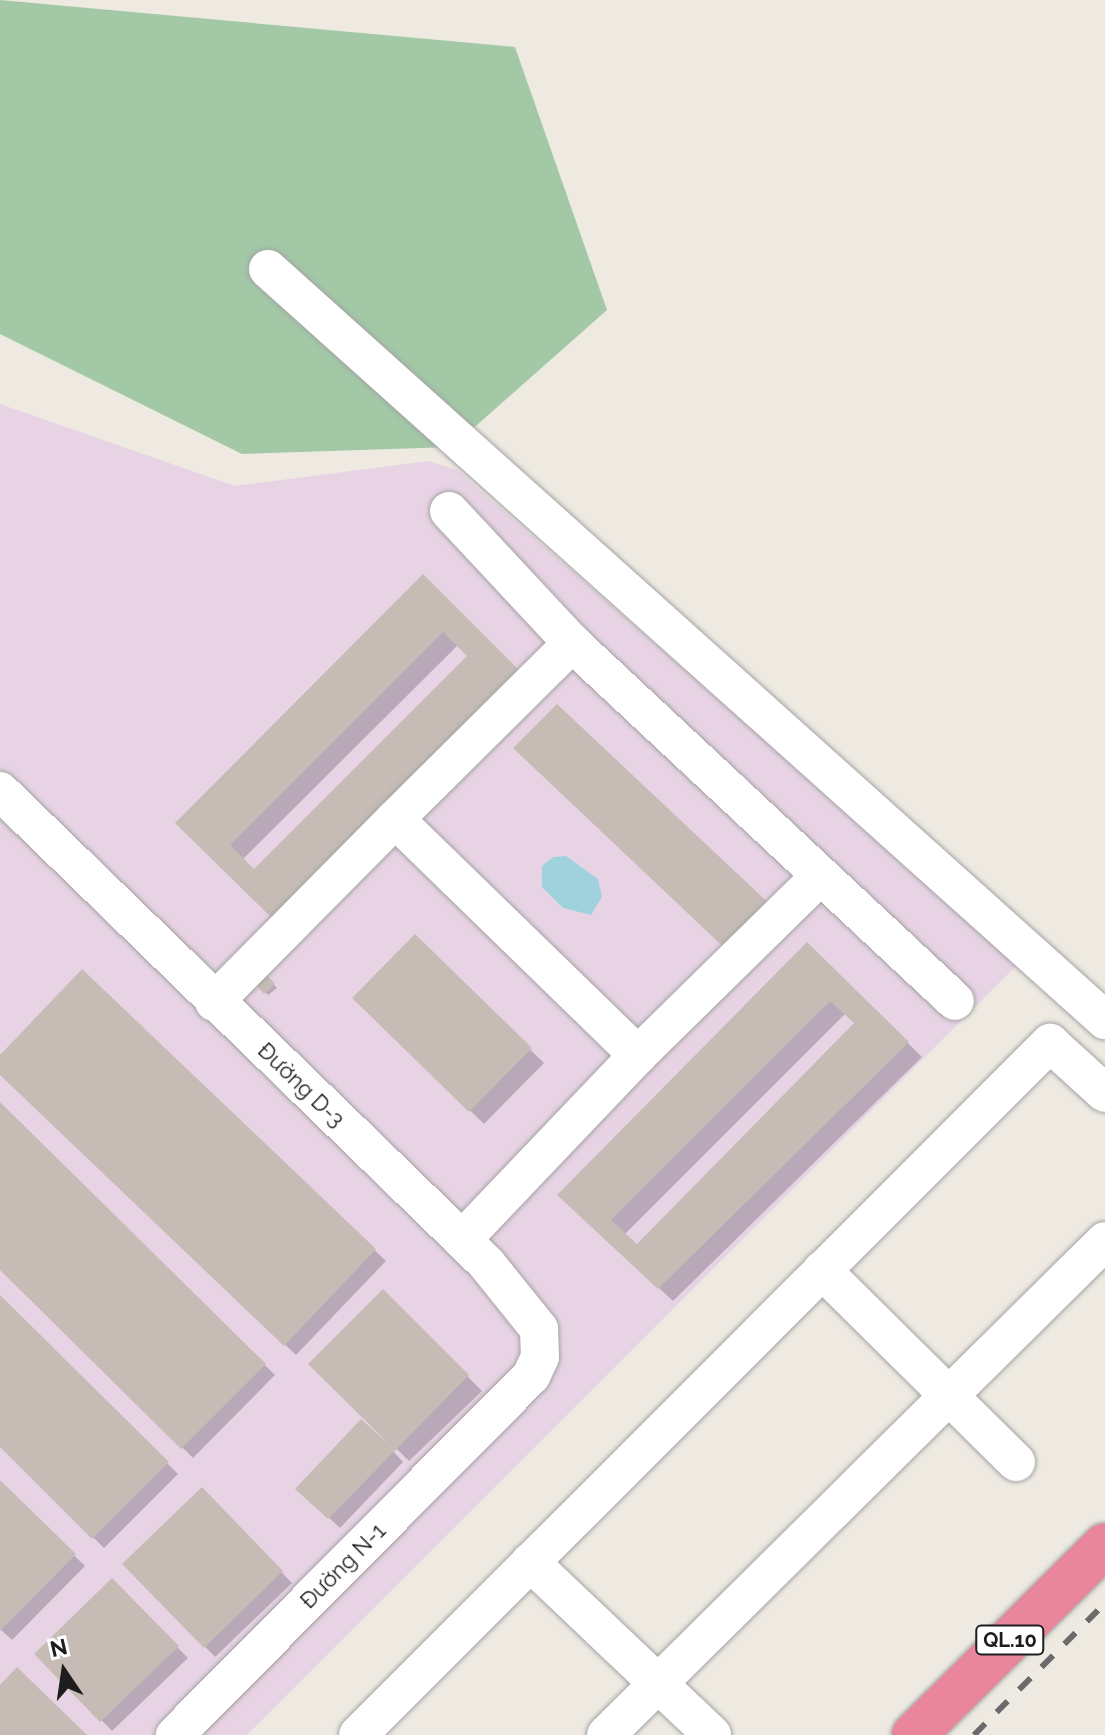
<!DOCTYPE html>
<html>
<head>
<meta charset="utf-8">
<style>
	body { margin:0 }
	#map { position:relative; width:1105px; height:1735px; overflow:hidden; background:#eeeae2; font-family:Raleway,sans-serif }
	div>[style] { position:absolute }
	[style*='--x'] { left:calc(var(--x)*1px); top:calc(var(--y)*1px); width:calc(var(--w)*1px); rotate:calc(var(--a)*1deg) }
	.industrial>* { inset:0; background:#e8d3e5 }
	.cemetery>* { inset:0; background:#a2c8a6 }
	.water>* { inset:0; background:#a0d2de }
	.shadow>* { inset:0; background:#0003 }
	.building>* { inset:0; background:#c6bcb5 }
	.roads { filter:drop-shadow(0 0 2px #a4a4a4) drop-shadow(0 0 2px #a4a4a4) }
	.minor>* { height:38px; margin:-19px; padding:0 19px; transform-origin:19px; border-radius:19px; background:#fff }
	.highway>* { height:44px; margin:-22px; padding:0 22px; transform-origin:22px; border-radius:22px; background:#e9869c }
	.rail>* { height:6px; margin-top:-3px; transform-origin:0; background:repeating-linear-gradient(90deg,#6b6b6b 0 16px,transparent 0 32px) }
	span { translate:-50% -50%; white-space:nowrap; text-align:center; line-height:1.15; -webkit-text-stroke:7px #fff; paint-order:stroke }
	.shield-label span { padding:2px 6px; background:#fff; border:2px solid; border-radius:6px; -webkit-text-stroke-width:0 }
	.shield-label { font-size:20px; color:#1d1d1d; font-weight:700 }
	.street-label { font-size:22px; color:#1d1d1d }
	.north { position:absolute; left:24px; top:1631px; width:80px; height:80px; -webkit-text-stroke:6px #fff; paint-order:stroke; rotate:347deg; font-size:22px; font-weight:700; line-height:32px; text-align:center; color:#1d1d1d }
	.north::after { content:''; display:block; margin:auto; width:28px; height:36px; background:#1d1d1d; clip-path:polygon(50% 0,100% 100%,50% 72%,0 100%) }
</style>
</head>
<body>
<div id="map">
	<div class="industrial">
		<i style="clip-path:polygon(0 404px,235px 486px,429px 461px,457px 470px,1019px 963px,247px 1735px,0 1735px)"></i>
	</div>
	<div class="cemetery">
		<i style="clip-path:polygon(0 0,515px 47px,607px 310px,452px 447px,242px 454px,0 334px)"></i>
	</div>
	<div class="water">
		<i style="clip-path:polygon(566px 856px,598px 879px,602px 897px,591px 915px,563px 908px,542px 887px,542px 866px,553px 857px)"></i>
	</div>
	<div class="shadow">
		<i style="clip-path:polygon(evenodd,423px 577px,536px 689px,291px 934px,178px 823px,423px 577px,459px 644px,470px 656px,254px 872px,242px 860px,459px 644px)"></i>
		<i style="clip-path:polygon(415px 937px,544px 1063px,484px 1124px,355px 998px)"></i>
		<i style="clip-path:polygon(evenodd,807px 945px,922px 1057px,673px 1301px,574px 1209px,807px 945px,845px 1014px,856px 1024px,637px 1246px,624px 1235px,845px 1014px)"></i>
		<i style="clip-path:polygon(260px 969px,277px 988px,268px 995px,251px 977px)"></i>
		<i style="clip-path:polygon(82px 972px,386px 1261px,296px 1355px,0 1073px,0 1057px)"></i>
		<i style="clip-path:polygon(0 1105px,275px 1375px,193px 1458px,0 1267px)"></i>
		<i style="clip-path:polygon(383px 1291px,482px 1391px,409px 1461px,311px 1364px)"></i>
		<i style="clip-path:polygon(0 1298px,178px 1474px,104px 1548px,0 1445px)"></i>
		<i style="clip-path:polygon(393px 1451px,403px 1462px,340px 1528px,298px 1489px)"></i>
		<i style="clip-path:polygon(0 1483px,85px 1566px,12px 1640px,0 1629px)"></i>
		<i style="clip-path:polygon(202px 1490px,292px 1583px,215px 1657px,125px 1564px)"></i>
		<i style="clip-path:polygon(112px 1581px,188px 1658px,112px 1731px,37px 1654px)"></i>
	</div>
	<div class="building">
		<i style="clip-path:polygon(evenodd,423px 574px,523px 674px,276px 922px,175px 823px,423px 574px,443px 632px,467px 656px,254px 869px,230px 845px,443px 632px)"></i>
		<i style="clip-path:polygon(557px 704px,777px 911px,733px 956px,513px 748px)"></i>
		<i style="clip-path:polygon(415px 934px,532px 1048px,469px 1112px,352px 998px)"></i>
		<i style="clip-path:polygon(evenodd,807px 942px,909px 1042px,658px 1289px,557px 1195px,807px 942px,830px 1001px,854px 1023px,637px 1244px,611px 1220px,830px 1001px)"></i>
		<i style="clip-path:polygon(260px 967px,275px 984px,264px 994px,249px 977px)"></i>
		<i style="clip-path:polygon(82px 969px,376px 1249px,284px 1346px,0 1075px,0 1055px)"></i>
		<i style="clip-path:polygon(0 1102px,266px 1364px,181px 1449px,0 1270px)"></i>
		<i style="clip-path:polygon(383px 1289px,469px 1375px,328px 1519px,295px 1489px,361px 1419px,391px 1446px,308px 1364px)"></i>
		<i style="clip-path:polygon(0 1295px,169px 1462px,92px 1539px,0 1447px)"></i>
		<i style="clip-path:polygon(0 1480px,76px 1554px,0 1631px)"></i>
		<i style="clip-path:polygon(202px 1487px,283px 1571px,204px 1648px,122px 1564px)"></i>
		<i style="clip-path:polygon(112px 1578px,179px 1646px,100px 1722px,34px 1654px)"></i>
		<i style="clip-path:polygon(17px 1667px,87px 1735px,0 1735px,0 1685px)"></i>
	</div>
	<div class="roads">
		<div class="minor">
			<i style="--x:268;--y:269;--w:1125;--a:41.9"></i>
			<i style="--x:449;--y:511;--w:180;--a:47"></i>
			<i style="--x:0;--y:791;--w:677;--a:44.16"></i>
			<i style="--x:486;--y:1263;--w:85;--a:51.2"></i>
			<i style="--x:539;--y:1329;--w:28;--a:88"></i>
			<i style="--x:540;--y:1357;--w:21;--a:115"></i>
			<i style="--x:531;--y:1376;--w:506;--a:134.76"></i>
			<i style="--x:395;--y:819;--w:250;--a:-44.8"></i>
			<i style="--x:572;--y:643;--w:524;--a:43.07"></i>
			<i style="--x:214;--y:1002;--w:257;--a:-45.3"></i>
			<i style="--x:395;--y:819;--w:339;--a:44.2"></i>
			<i style="--x:638;--y:1055;--w:255;--a:133.6"></i>
			<i style="--x:638;--y:1055;--w:255;--a:-44.5"></i>
			<i style="--x:822;--y:1270;--w:273;--a:44.7"></i>
			<i style="--x:530;--y:1562;--w:251;--a:43.5"></i>
			<i style="--x:358;--y:1735;--w:979;--a:-45"></i>
			<i style="--x:1050;--y:1043;--w:74;--a:42.3"></i>
			<i style="--x:606;--y:1735;--w:702;--a:-44.71"></i>
		</div>
		<div class="highway">
			<i style="--x:914;--y:1735;--w:269;--a:-44.8"></i>
		</div>
	</div>
	<div class="rail">
		<i style="--x:974;--y:1735;--w:186;--a:-45.2"></i>
	</div>
	<div class="shield-label">
		<span style="left:1010px;top:1640px">QL.10</span>
	</div>
	<div class="street-label">
		<span style="left:301px;top:1085px;rotate:44deg">Đường D-3</span>
		<span style="left:343px;top:1566px;rotate:-45deg">Đường N-1</span>
	</div>
	<div class="north">N</div>
</div>
</body>
</html>
